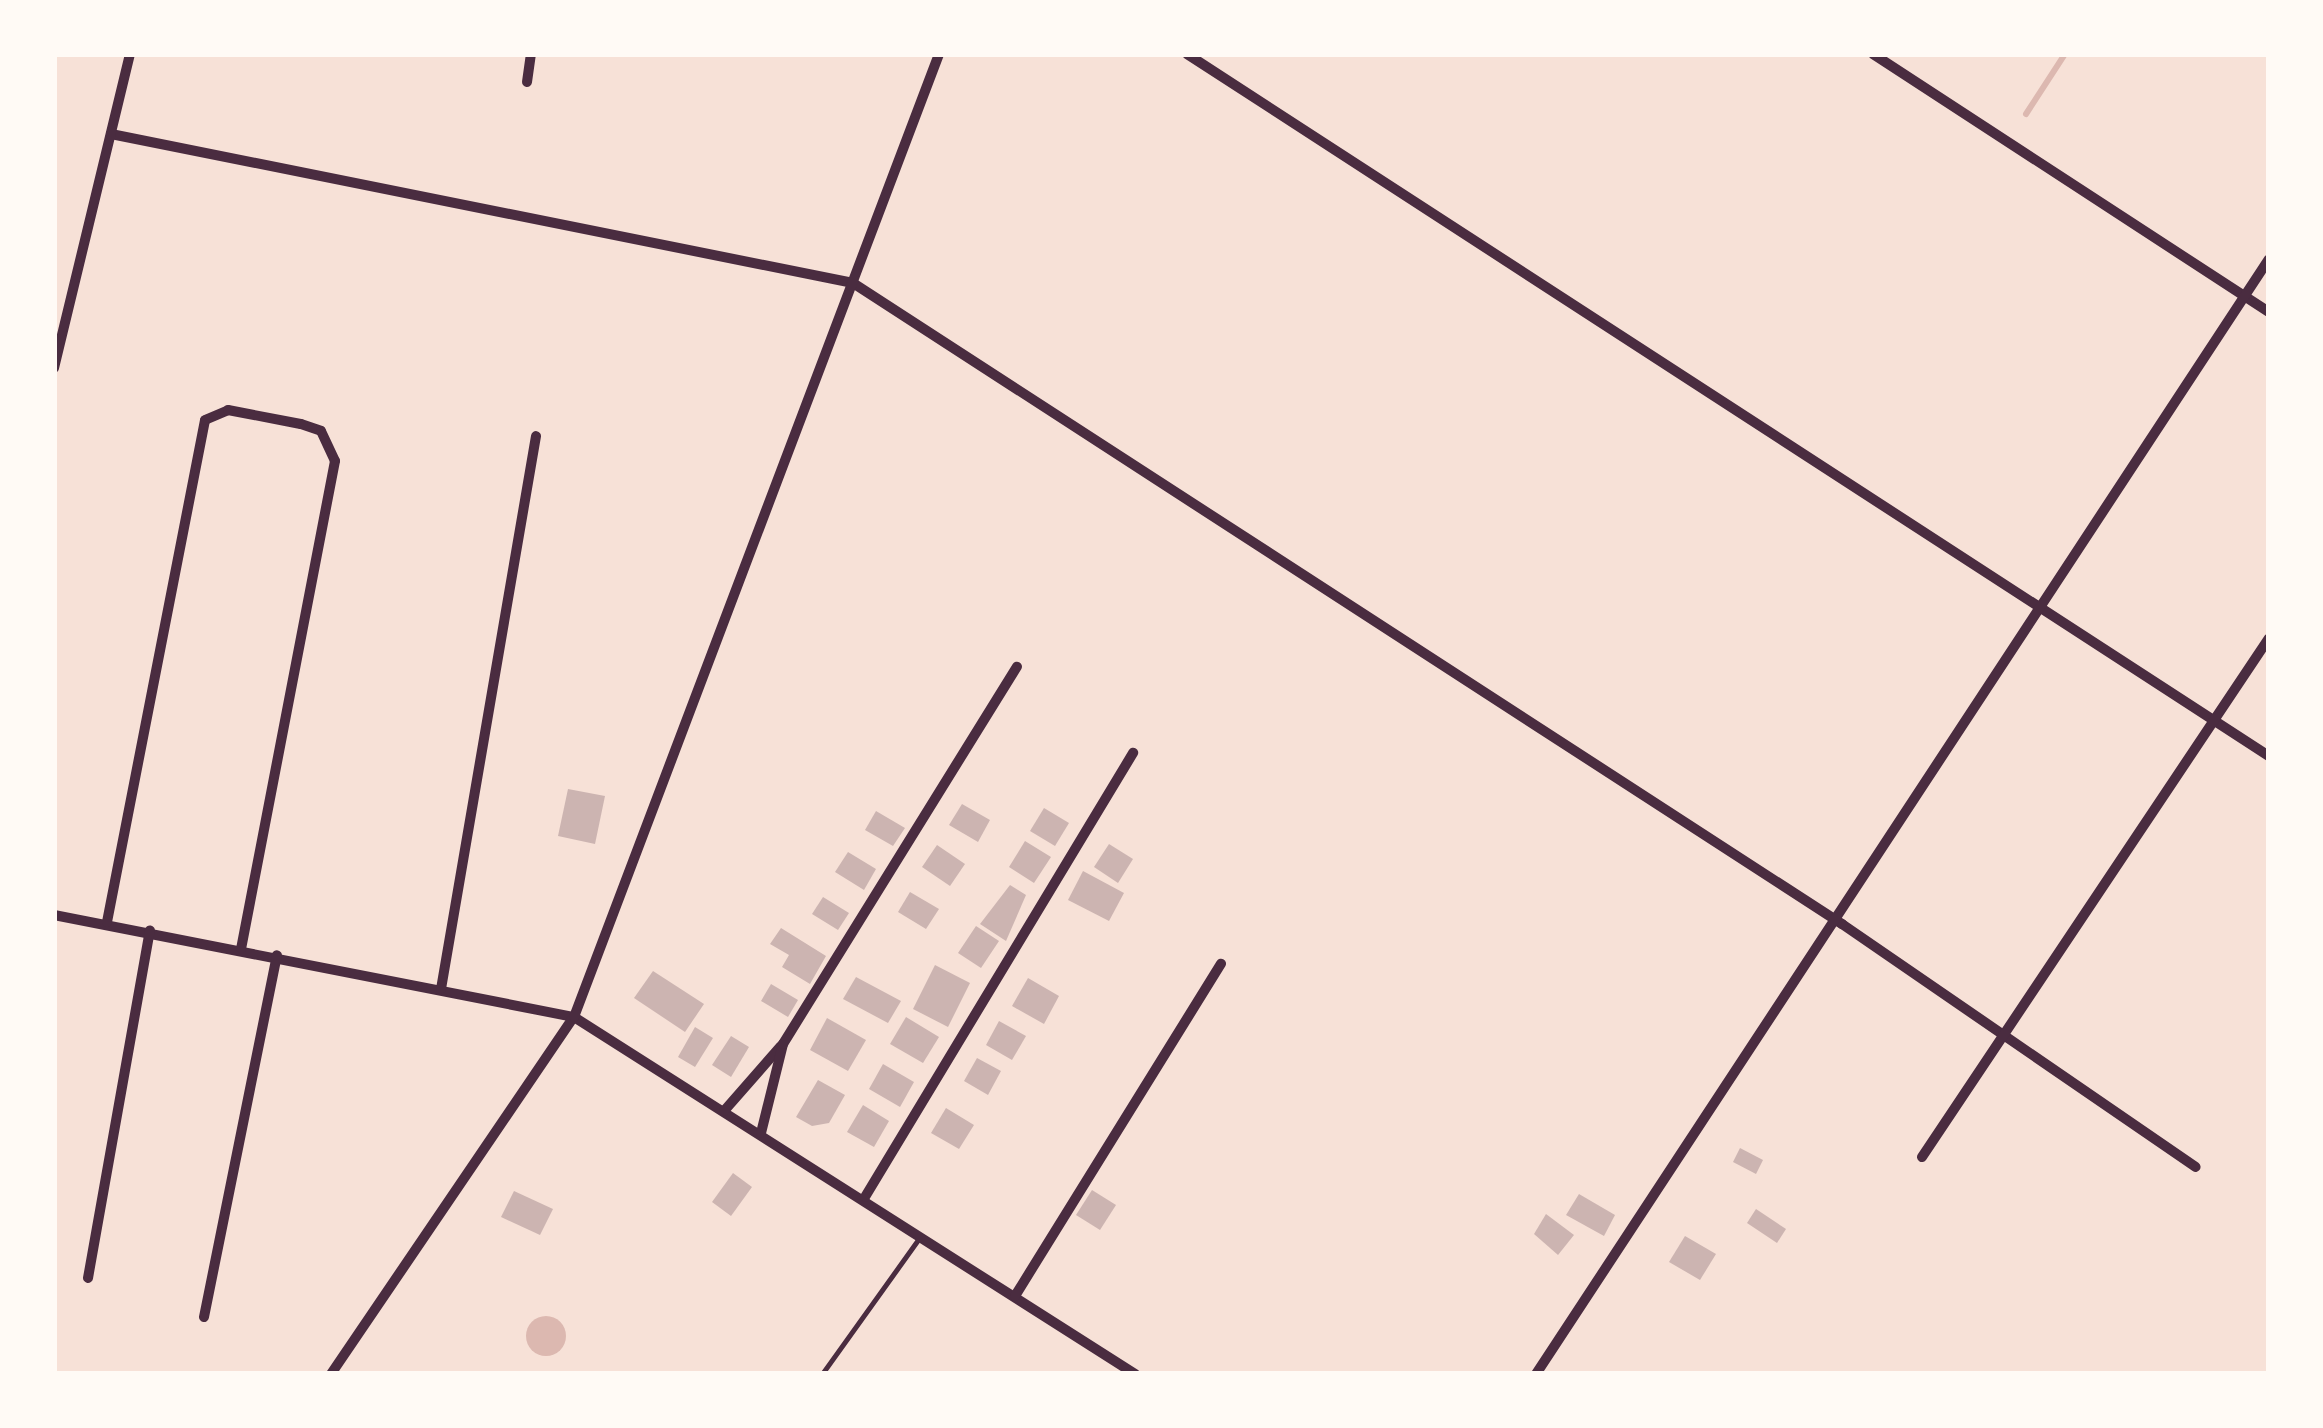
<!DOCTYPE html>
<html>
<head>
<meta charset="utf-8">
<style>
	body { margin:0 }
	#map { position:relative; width:2323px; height:1428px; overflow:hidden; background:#f7e1d7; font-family:Quicksand,sans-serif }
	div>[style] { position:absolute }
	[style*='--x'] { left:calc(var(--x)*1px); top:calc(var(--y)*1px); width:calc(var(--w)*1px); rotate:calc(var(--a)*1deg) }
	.water>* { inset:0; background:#dcb8b0 }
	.round { border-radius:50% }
	.stream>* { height:6px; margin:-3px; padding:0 3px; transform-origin:3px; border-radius:3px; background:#dcb8b0 }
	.building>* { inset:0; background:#ccb4b1 }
	.service>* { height:4.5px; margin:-2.25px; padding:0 2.25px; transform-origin:2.25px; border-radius:2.25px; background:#4a2c40 }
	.minor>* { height:10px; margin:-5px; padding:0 5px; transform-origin:5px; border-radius:5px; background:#4a2c40 }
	span { translate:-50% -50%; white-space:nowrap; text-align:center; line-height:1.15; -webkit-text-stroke:12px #fffaf5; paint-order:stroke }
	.frame { position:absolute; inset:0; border:57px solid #fffaf5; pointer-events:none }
</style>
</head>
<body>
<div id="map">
	<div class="water">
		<i class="round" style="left:526px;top:1316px;width:40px;height:40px"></i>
	</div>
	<div class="stream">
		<i style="--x:2026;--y:114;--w:72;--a:-57"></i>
	</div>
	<div class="building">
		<i style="clip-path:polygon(568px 789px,605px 796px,595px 844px,558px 836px)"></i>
		<i style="clip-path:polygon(962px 804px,990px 820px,978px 842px,949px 825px)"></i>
		<i style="clip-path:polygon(1044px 808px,1069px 823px,1055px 846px,1030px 831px)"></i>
		<i style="clip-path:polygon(876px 811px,905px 828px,893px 846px,865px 830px)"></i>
		<i style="clip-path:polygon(1025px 841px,1051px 857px,1034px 883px,1009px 867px)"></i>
		<i style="clip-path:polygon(1109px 844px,1133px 859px,1118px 883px,1094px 867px)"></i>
		<i style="clip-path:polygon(937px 845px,965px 864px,950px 886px,922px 867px)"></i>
		<i style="clip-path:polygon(848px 852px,876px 869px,864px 890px,835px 872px)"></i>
		<i style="clip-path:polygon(1083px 871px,1124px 893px,1109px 921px,1068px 900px)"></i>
		<i style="clip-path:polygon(1010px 885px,1026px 895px,1006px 941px,980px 924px)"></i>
		<i style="clip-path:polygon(910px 892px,939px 909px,926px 929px,898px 912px)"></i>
		<i style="clip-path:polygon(823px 897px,849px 913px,838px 930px,812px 914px)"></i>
		<i style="clip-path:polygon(976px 926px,999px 941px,981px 968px,958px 953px)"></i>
		<i style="clip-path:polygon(781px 928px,826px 956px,810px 984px,782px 967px,789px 955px,770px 944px)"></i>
		<i style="clip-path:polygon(935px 965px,970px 983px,948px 1027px,913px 1009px)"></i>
		<i style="clip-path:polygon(653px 971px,704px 1004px,685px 1032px,634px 998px)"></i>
		<i style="clip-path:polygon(856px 977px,901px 1001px,888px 1023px,843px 999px)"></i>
		<i style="clip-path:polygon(1028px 978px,1059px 996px,1044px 1024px,1012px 1006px)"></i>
		<i style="clip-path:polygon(771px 984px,798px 1000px,788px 1017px,761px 1001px)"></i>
		<i style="clip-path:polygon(906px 1017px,939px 1037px,923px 1063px,890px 1044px)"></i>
		<i style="clip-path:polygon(827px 1018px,866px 1040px,848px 1071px,810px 1050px)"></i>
		<i style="clip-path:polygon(999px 1021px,1026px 1036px,1012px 1060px,986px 1045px)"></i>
		<i style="clip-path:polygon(695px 1027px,713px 1038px,695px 1067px,678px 1057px)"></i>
		<i style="clip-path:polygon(731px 1036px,749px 1047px,731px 1077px,712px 1065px)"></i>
		<i style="clip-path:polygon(977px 1058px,1001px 1071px,988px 1095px,964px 1081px)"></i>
		<i style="clip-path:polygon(883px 1064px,914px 1082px,900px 1107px,869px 1089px)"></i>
		<i style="clip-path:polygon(818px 1080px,845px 1095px,829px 1123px,812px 1126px,796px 1117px)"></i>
		<i style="clip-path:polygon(863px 1105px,889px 1121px,874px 1147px,847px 1132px)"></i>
		<i style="clip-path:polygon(946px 1108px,974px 1125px,959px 1149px,931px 1133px)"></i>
		<i style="clip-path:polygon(1740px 1148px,1763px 1160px,1756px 1174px,1733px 1162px)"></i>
		<i style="clip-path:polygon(733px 1173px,752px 1187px,731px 1216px,712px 1202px)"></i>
		<i style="clip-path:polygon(1092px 1190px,1116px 1205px,1100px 1230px,1076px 1215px)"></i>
		<i style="clip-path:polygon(514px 1191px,553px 1209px,540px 1235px,501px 1217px)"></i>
		<i style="clip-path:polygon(1579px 1194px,1615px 1215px,1604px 1236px,1566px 1215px)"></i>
		<i style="clip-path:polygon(1756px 1209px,1786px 1229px,1777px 1243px,1747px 1223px)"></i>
		<i style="clip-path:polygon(1546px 1214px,1574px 1235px,1558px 1255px,1534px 1234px)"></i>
		<i style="clip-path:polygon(1685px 1236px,1716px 1254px,1700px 1280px,1669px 1262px)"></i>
	</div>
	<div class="service">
		<i style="--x:822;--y:1374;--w:165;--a:-54.4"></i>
	</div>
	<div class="minor">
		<i style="--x:1187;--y:54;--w:1290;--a:32.98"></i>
		<i style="--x:1873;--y:54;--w:473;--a:33.1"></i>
		<i style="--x:527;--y:82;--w:28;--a:-82"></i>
		<i style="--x:111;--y:134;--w:757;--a:11.35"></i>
		<i style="--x:853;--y:283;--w:1179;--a:32.95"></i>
		<i style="--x:1842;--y:924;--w:429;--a:34.5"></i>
		<i style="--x:54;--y:368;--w:323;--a:-76.4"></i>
		<i style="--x:54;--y:915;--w:530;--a:11.1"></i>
		<i style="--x:574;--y:1017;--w:665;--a:32.47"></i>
		<i style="--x:107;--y:922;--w:511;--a:-78.95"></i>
		<i style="--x:205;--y:420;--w:25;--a:-23"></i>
		<i style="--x:228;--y:410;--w:74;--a:10.9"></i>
		<i style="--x:301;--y:424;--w:21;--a:19"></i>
		<i style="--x:321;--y:431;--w:33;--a:65"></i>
		<i style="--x:335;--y:461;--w:496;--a:100.9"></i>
		<i style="--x:441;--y:989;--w:561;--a:-80.25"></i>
		<i style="--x:724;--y:1111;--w:86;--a:-48.8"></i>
		<i style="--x:761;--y:1133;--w:92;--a:-76.1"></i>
		<i style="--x:783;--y:1044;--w:444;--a:-58.2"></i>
		<i style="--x:1922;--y:1157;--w:624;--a:-56.23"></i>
		<i style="--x:865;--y:1197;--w:519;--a:-58.88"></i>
		<i style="--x:88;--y:1278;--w:353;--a:-79.9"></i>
		<i style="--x:1015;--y:1296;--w:391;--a:-58.2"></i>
		<i style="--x:204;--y:1317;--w:369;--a:-78.6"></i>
		<i style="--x:331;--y:1374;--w:432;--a:-55.8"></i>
		<i style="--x:574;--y:1017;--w:1030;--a:-69.24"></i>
		<i style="--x:1536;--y:1374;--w:1334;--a:-56.68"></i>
	</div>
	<div class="frame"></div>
</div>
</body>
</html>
